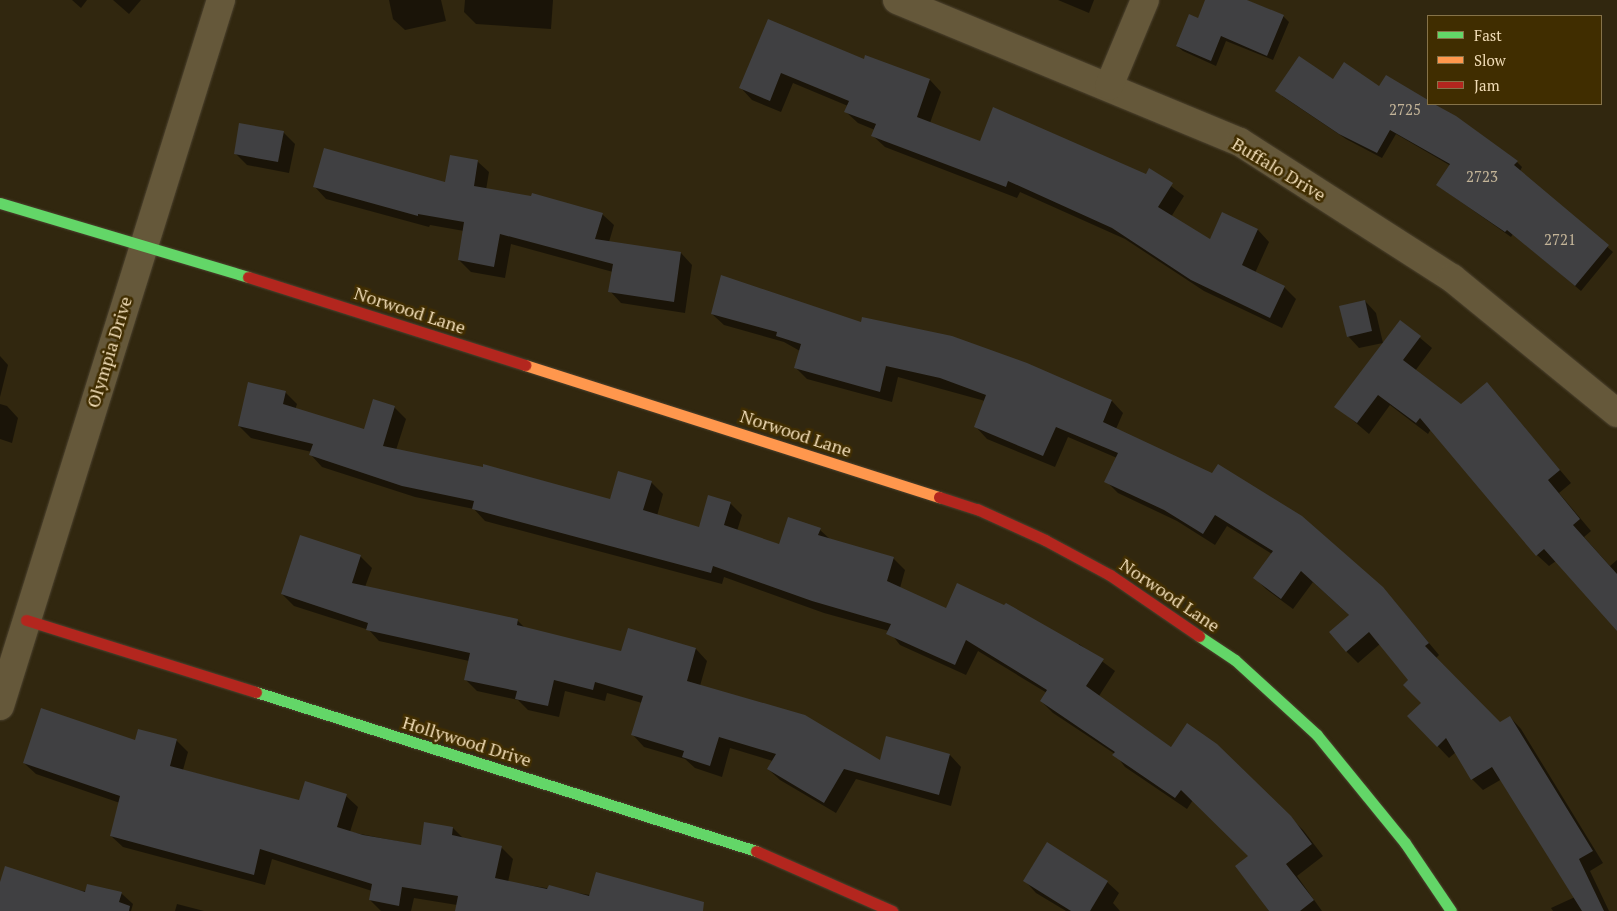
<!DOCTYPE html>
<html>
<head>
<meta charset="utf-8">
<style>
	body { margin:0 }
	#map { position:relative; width:1617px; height:911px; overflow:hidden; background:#31270f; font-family:"PT Serif",serif }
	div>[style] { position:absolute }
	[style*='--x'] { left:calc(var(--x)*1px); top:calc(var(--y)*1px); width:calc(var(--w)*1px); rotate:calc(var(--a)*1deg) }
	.shadow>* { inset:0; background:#0007 }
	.building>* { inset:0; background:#404042 }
	.roads { filter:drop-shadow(0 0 1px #4c422f) drop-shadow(0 0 1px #4c422f) }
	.street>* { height:28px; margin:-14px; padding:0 14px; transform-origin:14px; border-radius:14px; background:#65583a }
	.fast>* { height:11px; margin:-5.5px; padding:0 5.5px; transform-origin:5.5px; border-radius:5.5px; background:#63d668 }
	.slow>* { height:11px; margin:-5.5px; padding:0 5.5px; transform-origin:5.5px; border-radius:5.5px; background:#ff974d }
	.jam>* { height:11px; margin:-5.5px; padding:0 5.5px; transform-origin:5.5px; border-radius:5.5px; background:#b3261e }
	span { translate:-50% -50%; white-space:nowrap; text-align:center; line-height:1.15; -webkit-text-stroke:5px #402d00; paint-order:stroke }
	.number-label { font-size:15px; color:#c4b599 }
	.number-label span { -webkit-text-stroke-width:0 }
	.street-label { font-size:18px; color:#f0dcb6 }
	.legend { position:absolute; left:1427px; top:15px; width:175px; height:90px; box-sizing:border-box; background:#402d00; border:1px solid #867349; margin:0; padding:6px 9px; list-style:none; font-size:15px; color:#f0dcb6 }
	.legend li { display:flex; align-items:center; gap:10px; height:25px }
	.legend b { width:25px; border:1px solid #867349 }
</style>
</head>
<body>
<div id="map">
	<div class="shadow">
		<i style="clip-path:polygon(72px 0,87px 0,81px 8px)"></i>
		<i style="clip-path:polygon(113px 0,141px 0,129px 14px)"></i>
		<i style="clip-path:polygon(389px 0,441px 0,446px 21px,405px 30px,393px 19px)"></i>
		<i style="clip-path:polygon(465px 0,553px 0,551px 29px,476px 24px,464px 12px)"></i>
		<i style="clip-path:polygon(1058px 0,1094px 0,1089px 13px)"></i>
		<i style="clip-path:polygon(1207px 0,1246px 0,1283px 16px,1289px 22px,1273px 60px,1226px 41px,1216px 66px,1183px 51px,1177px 46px,1198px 20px)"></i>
		<i style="clip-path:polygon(769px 21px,864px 61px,930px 80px,941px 92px,930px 123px,981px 142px,1146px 175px,1150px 170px,1184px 196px,1171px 217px,1210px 241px,1223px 214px,1258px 230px,1269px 242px,1255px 273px,1284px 287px,1296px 299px,1282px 328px,1204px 291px,1125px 239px,1020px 192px,1017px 198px,885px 147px,873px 136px,875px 130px,858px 123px,846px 112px,848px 106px,793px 83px,781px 112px,752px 100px,741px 88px)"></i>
		<i style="clip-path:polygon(1386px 77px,1455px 117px,1517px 162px,1522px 167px,1520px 171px,1613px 252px,1581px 291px,1513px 234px,1511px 237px,1444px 190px,1438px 185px,1451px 166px,1396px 134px,1382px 158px,1346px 139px,1282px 96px,1333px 80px,1379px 88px)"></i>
		<i style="clip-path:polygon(283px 132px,295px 144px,289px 173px,247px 165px,235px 153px)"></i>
		<i style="clip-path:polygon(477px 161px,489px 172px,486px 190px,602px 214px,614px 225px,609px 242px,681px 253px,692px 265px,685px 313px,621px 303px,610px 291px,613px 272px,511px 244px,505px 278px,471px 272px,459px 260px,464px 231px,430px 225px,429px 227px,326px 199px,315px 187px,446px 184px)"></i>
		<i style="clip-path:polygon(1365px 301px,1376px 313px,1383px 343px,1359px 348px,1348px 336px)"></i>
		<i style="clip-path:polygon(712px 314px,862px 323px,1027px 365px,1112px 401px,1123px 413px,1116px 429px,1394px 601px,1439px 655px,1436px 658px,1500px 723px,1510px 717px,1521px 729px,1603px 863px,1590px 871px,1609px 911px,1553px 911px,1551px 908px,1575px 897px,1502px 779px,1483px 790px,1472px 779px,1456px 752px,1449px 758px,1409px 716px,1423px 703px,1410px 680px,1380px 644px,1358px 663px,1346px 651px,1350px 616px,1313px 582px,1293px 609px,1266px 589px,1255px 578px,1272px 554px,1227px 526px,1215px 545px,1177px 521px,1118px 493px,1106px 481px,1117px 458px,1068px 437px,1055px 467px,987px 439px,976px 427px,985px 401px,898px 377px,892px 402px,807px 379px,795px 367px,800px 351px,784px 342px,724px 325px)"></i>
		<i style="clip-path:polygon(1400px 321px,1432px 348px,1415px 371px,1461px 406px,1487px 384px,1571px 483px,1559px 493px,1591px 531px,1584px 537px,1610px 566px,1617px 560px,1617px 630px,1556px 561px,1549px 566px,1537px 555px,1431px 429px,1428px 434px,1390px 405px,1369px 434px,1336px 406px)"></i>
		<i style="clip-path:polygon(0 356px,8px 365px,0 397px)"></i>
		<i style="clip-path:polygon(285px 392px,297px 404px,295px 410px,365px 430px,394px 407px,406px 419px,396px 450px,611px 501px,651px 482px,663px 494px,657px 516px,700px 528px,730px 503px,742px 515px,737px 531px,780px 546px,820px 530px,831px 540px,893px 558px,905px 570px,900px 588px,946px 609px,1077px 647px,1079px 644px,1115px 671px,1099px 696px,1172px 748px,1216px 745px,1303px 830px,1323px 856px,1297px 876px,1322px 911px,1269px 911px,1236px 866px,1250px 856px,1193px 800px,1187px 809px,1125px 767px,1115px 754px,1053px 713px,1041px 701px,1047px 693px,978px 651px,966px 675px,900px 645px,889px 631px,824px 613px,724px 577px,722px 584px,485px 521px,474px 509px,415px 497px,322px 467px,311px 455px,312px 452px,251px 438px,239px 426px)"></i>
		<i style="clip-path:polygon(0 404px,7px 406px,18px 418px,12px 443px,0 439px)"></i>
		<i style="clip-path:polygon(360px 556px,372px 568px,365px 587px,518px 621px,526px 629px,622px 652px,696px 649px,707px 661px,700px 686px,881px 762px,887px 738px,950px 755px,961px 767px,951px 806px,856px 779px,836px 813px,780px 780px,768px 769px,773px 761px,730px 748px,722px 777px,695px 768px,685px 759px,644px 747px,633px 735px,642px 703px,607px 693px,605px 701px,565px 691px,559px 717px,528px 710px,518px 700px,477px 691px,465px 679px,469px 661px,379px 641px,369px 630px,294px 606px,282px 594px)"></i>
		<i style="clip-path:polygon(176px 740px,188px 752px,183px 770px,300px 801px,346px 796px,358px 807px,350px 832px,422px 846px,453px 828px,464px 839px,501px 847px,513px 859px,508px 882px,691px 911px,456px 911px,457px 905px,414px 898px,411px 911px,381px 911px,370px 900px,372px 891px,272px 859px,265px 885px,123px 847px,111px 836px,120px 803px,36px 774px,24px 763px,136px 742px)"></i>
		<i style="clip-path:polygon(1025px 881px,1107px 882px,1119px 893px,1113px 903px,1120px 911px,1066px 911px,1036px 893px)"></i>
		<i style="clip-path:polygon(0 886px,121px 893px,133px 904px,131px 911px,0 911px)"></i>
		<i style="clip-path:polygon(177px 904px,204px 911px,175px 911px)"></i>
	</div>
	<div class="building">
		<i style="clip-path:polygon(1205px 0,1247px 0,1284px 15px,1267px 56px,1221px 36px,1211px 61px,1176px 46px,1189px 14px,1198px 18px)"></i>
		<i style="clip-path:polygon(768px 19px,864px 59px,865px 55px,930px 79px,917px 117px,980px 141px,993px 107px,1146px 174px,1149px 168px,1173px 183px,1158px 207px,1210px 239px,1222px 212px,1258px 229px,1242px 265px,1285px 286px,1270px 318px,1191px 280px,1112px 228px,1008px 181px,1006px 187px,871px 136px,876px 124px,844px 112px,849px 101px,781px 73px,770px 101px,739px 88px)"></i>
		<i style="clip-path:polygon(1299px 56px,1333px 79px,1344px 62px,1379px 86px,1386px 75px,1428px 100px,1428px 104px,1434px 104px,1456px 116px,1518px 161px,1514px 165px,1609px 245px,1575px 286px,1507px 230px,1505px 232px,1436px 185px,1450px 164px,1390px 130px,1377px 153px,1339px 134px,1275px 91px)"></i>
		<i style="clip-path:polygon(239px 123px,284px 131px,278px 162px,234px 154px)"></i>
		<i style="clip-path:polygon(324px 148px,445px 182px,450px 155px,478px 160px,474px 186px,531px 196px,532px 193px,603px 213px,595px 239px,681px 252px,674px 302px,608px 292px,613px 264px,500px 234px,494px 267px,458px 260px,464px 222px,418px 214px,418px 216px,313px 187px)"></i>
		<i style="clip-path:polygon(721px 275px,861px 322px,862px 317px,952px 336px,1027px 363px,1112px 400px,1103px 422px,1212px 473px,1218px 464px,1302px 516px,1383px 587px,1429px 643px,1425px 646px,1500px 722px,1510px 716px,1593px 851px,1579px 859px,1604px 911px,1582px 911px,1492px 767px,1471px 780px,1446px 738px,1437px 747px,1407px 716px,1421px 703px,1403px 685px,1408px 680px,1369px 632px,1346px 652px,1329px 632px,1349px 615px,1301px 571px,1281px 599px,1253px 578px,1273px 551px,1215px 515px,1203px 534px,1164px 510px,1104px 482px,1118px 453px,1056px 427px,1043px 456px,974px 427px,986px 395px,940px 378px,886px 366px,880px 392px,794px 368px,801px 344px,776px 336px,777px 332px,711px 314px)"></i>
		<i style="clip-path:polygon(1365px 300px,1372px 331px,1347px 337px,1339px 306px)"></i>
		<i style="clip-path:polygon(1400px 320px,1421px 336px,1403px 360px,1461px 404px,1487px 382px,1560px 470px,1548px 480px,1580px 519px,1573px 525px,1617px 574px,1617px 631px,1544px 549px,1536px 556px,1420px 418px,1416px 423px,1378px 395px,1357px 423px,1334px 407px)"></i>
		<i style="clip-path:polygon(248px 382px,286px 391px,283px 404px,364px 429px,373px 399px,395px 406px,383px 446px,483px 467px,483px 464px,610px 499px,618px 471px,652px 481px,643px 510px,699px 527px,708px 495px,731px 502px,724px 525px,779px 544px,788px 517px,821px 528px,818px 535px,894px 557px,887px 581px,946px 608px,957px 583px,1004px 605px,1006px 603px,1104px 659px,1086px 686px,1171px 747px,1187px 723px,1217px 744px,1291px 816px,1312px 844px,1286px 864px,1314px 900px,1300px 911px,1269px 911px,1235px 866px,1248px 856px,1181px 790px,1175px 798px,1112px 755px,1115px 752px,1040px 701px,1047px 690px,966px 640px,955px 665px,886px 634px,891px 624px,812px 601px,713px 566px,711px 573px,472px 509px,474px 501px,402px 486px,309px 455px,313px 444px,238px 426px)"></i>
		<i style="clip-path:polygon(300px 535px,361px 555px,352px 583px,518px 619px,517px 625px,621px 651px,628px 628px,696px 648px,687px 681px,805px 715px,880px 760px,886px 736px,950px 754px,939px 795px,844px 769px,824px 803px,767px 769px,776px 754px,719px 737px,710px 766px,682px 757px,684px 751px,631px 735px,643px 696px,595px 682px,593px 690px,554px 680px,548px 706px,515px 699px,517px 691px,464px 680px,470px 653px,366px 630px,368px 623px,281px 594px)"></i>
		<i style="clip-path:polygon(41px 708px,135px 740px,138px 729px,177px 739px,170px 766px,299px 800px,305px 781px,347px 794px,337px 827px,363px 835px,421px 845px,424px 822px,453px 827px,452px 835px,502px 846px,495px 878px,547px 889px,549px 885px,589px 896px,596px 872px,704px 902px,703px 911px,455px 911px,458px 896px,402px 887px,399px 906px,369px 900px,372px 884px,260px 849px,254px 875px,110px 836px,120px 796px,23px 763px)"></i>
		<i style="clip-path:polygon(1047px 842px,1108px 881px,1090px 911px,1071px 911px,1023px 881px)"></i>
		<i style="clip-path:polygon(5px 866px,85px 892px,87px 884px,122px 892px,119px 902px,130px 906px,129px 911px,0 911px,0 882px)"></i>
	</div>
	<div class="roads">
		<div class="street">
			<i style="--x:897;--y:0;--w:371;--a:22.5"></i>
			<i style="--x:1240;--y:142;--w:252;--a:32.7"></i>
			<i style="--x:1452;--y:278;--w:213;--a:39.3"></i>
			<i style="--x:1109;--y:86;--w:93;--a:-67.3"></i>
			<i style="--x:0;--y:706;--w:740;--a:-72.62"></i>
		</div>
		<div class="fast">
			<i style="--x:0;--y:203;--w:259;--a:16.6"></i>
			<i style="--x:1199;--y:636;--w:43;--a:33.7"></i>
			<i style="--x:1235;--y:660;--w:111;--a:42.4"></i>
			<i style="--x:1317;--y:735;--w:139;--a:50.8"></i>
			<i style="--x:1405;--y:843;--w:82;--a:55.9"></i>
			<i style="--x:256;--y:692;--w:525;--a:17.64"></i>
		</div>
		<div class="slow">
			<i style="--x:525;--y:365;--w:435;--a:17.7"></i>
		</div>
		<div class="jam">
			<i style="--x:248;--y:277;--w:291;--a:17.6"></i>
			<i style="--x:939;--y:497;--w:40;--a:18"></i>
			<i style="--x:977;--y:509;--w:75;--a:24.5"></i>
			<i style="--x:1045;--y:540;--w:74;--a:28.3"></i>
			<i style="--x:1110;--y:575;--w:108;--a:34.4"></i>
			<i style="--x:26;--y:620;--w:241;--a:17.4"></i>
			<i style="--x:756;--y:851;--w:149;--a:23.8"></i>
		</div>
	</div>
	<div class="number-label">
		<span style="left:1405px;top:110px">2725</span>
		<span style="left:1482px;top:177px">2723</span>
		<span style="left:1560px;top:240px">2721</span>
	</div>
	<div class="street-label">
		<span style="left:1279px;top:169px;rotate:31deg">Buffalo Drive</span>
		<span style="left:410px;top:310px;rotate:18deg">Norwood Lane</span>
		<span style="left:109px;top:352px;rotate:-73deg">Olympia Drive</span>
		<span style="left:796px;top:433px;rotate:18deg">Norwood Lane</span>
		<span style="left:1170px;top:595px;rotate:34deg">Norwood Lane</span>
		<span style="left:467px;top:741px;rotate:17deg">Hollywood Drive</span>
	</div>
	<ul class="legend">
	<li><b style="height:6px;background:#63d668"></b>Fast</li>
	<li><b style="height:6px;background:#ff974d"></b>Slow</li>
	<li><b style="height:6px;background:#b3261e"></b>Jam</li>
	</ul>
</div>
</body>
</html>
